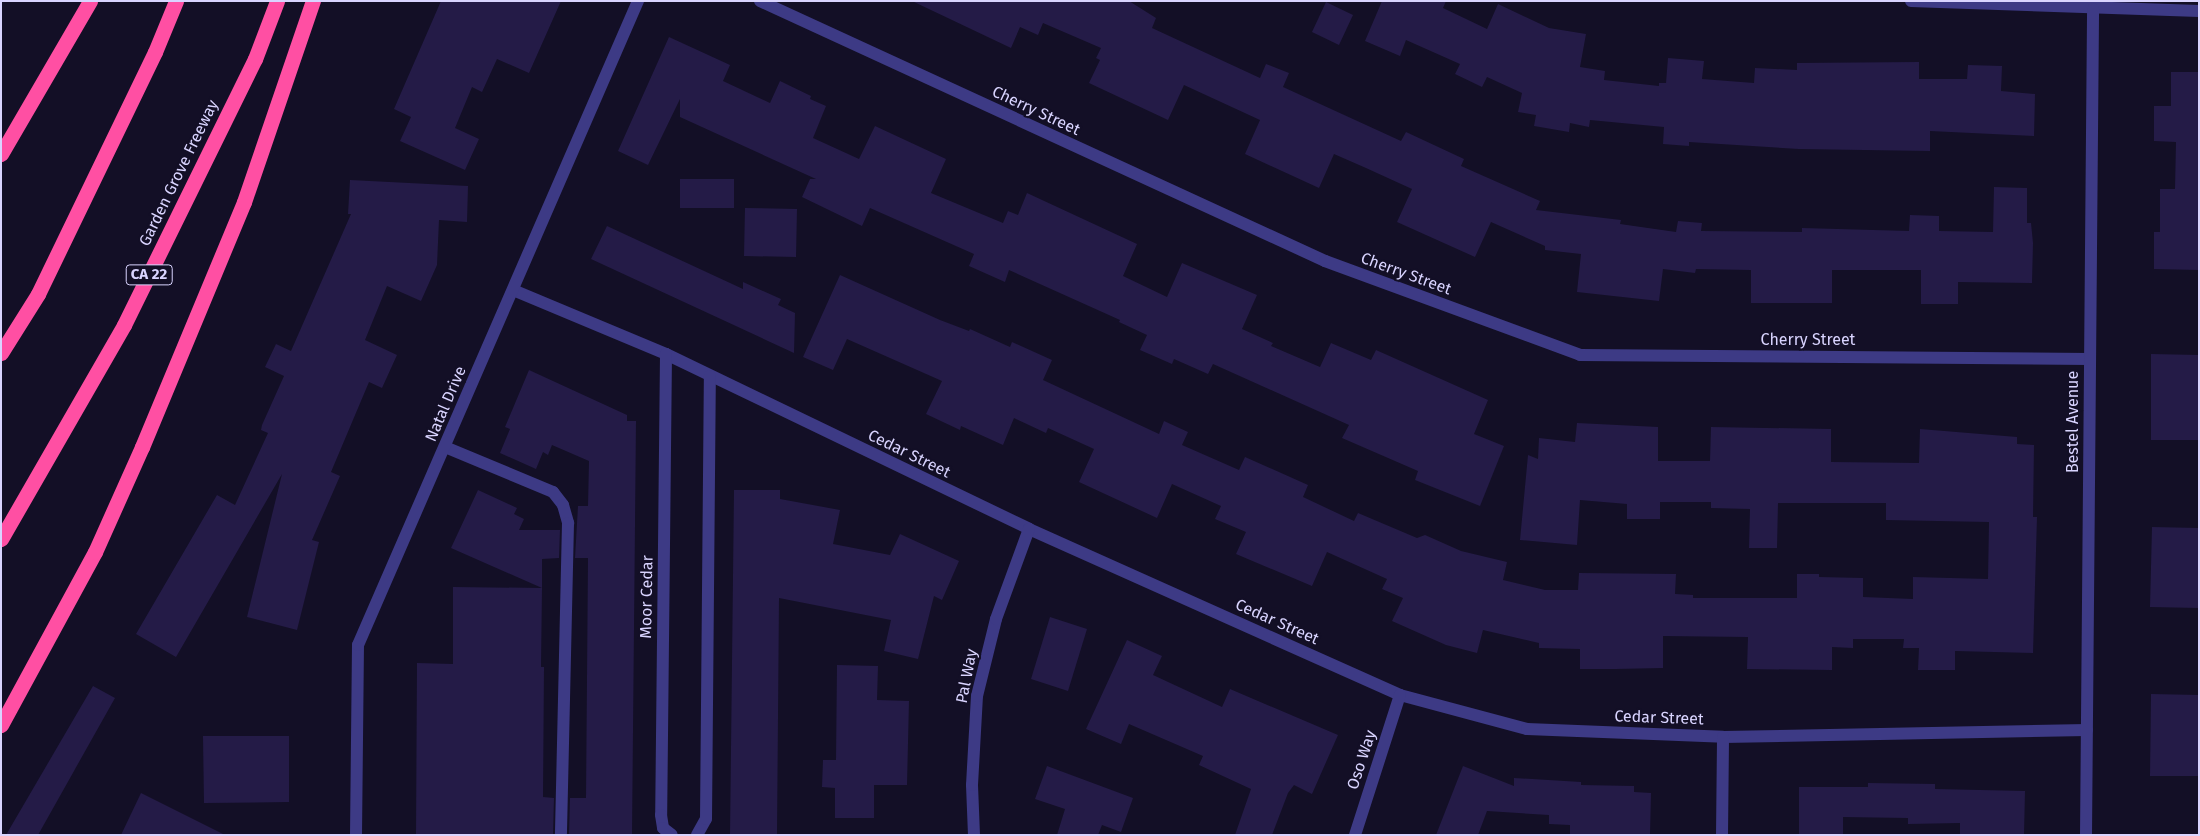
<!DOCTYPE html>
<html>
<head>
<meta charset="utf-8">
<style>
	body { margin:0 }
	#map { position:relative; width:2200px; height:836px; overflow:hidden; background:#130f26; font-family:"Fira Sans",sans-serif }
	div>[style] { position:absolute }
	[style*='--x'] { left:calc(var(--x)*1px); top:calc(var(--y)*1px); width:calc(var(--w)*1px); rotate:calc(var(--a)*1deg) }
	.building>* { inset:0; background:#241b47 }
	.lane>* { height:12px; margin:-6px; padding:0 6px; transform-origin:6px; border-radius:6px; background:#3d3a85 }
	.street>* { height:12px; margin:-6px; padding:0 6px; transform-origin:6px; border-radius:6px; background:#3d3a85 }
	.highway>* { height:15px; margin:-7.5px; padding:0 7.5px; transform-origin:7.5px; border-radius:7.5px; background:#ff4fa3 }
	span { translate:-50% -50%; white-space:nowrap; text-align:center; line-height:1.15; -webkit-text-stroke:4px #130f26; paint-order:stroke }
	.shield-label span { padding:1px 4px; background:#130f26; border:1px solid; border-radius:4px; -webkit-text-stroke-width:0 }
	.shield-label { font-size:15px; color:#d9d4ff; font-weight:700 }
	.street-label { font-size:16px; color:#d9d4ff }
	.frame { position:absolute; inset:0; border:2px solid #d9d4ff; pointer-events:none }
</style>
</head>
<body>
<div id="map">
	<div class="building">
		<i style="clip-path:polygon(441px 1px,561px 1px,529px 73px,497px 59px,482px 92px,472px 87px,455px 128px,479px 139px,465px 170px,400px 141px,411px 117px,394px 109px)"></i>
		<i style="clip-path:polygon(912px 1px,1129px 1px,1156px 18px,1152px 28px,1260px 78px,1266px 64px,1289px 73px,1283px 87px,1401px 141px,1406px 132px,1464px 159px,1461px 166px,1540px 201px,1536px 210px,1621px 220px,1620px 224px,1676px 232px,1678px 221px,1702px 223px,1701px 231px,1802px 232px,1802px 228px,1909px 231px,1910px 215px,1939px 216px,1939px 231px,1993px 232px,1994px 187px,2027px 188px,2027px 223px,2031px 223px,2033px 243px,2032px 283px,1958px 282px,1958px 304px,1921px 304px,1921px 270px,1832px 270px,1832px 303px,1751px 303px,1751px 270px,1696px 269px,1695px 273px,1663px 269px,1659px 301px,1577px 292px,1581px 254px,1545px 250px,1545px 246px,1491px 222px,1475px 257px,1397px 222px,1412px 189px,1366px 168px,1334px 154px,1319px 188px,1245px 154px,1260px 120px,1184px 85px,1168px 120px,1089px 83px,1100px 60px,1096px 58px,1101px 48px,1043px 23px,1038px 35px,1020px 27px,1011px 48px)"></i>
		<i style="clip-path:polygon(1382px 1px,1446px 1px,1443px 8px,1487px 29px,1498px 4px,1549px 28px,1586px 34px,1580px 67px,1605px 71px,1604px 80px,1659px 86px,1659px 83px,1666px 83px,1668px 58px,1704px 61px,1702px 79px,1754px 83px,1755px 68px,1797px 70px,1797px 63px,1919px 62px,1919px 79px,1967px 79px,1968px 65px,2002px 66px,2001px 91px,2035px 94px,2034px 136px,1930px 131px,1930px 151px,1799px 149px,1689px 142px,1689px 146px,1663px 144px,1664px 127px,1590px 120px,1589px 127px,1570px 123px,1569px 132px,1534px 126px,1536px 115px,1518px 112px,1522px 93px,1487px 77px,1482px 87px,1455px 74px,1460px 64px,1406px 40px,1400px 56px,1365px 41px)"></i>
		<i style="clip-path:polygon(1326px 2px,1353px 15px,1339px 45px,1312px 32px)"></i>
		<i style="clip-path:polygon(669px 37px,730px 65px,723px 81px,770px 103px,780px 81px,811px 96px,810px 99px,826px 106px,813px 138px,859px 159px,875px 126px,946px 159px,931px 193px,1003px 223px,1008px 211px,1018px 215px,1027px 193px,1137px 244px,1123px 276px,1167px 297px,1182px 263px,1257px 295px,1242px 329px,1273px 343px,1271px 346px,1320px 367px,1331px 343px,1371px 360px,1376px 350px,1488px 400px,1474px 434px,1504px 446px,1480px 506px,1415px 480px,1418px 471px,1342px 438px,1349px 425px,1213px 364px,1208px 374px,1174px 359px,1172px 364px,1140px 350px,1147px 335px,1119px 322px,1120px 320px,1009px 270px,1005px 282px,969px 266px,974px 254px,870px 208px,862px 226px,802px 197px,810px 179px,816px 179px,680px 117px,680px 99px,648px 165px,618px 151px)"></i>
		<i style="clip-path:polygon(2171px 72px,2199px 72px,2199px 270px,2154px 269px,2154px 232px,2160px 232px,2160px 189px,2175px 189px,2176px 142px,2154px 141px,2154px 106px,2171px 106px)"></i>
		<i style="clip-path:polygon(680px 179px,734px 179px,734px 208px,680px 208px)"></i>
		<i style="clip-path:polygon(350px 180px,468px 186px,467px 222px,439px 220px,437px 265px,421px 301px,387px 286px,365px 340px,397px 355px,382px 388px,369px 382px,331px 472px,340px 476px,312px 540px,319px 542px,297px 630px,247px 617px,282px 474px,176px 657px,136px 634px,217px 495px,235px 505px,268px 433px,261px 430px,262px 425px,284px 376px,265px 367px,276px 344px,291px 351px,351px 214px,348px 214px)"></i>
		<i style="clip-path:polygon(745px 208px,797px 209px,796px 257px,744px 256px)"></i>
		<i style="clip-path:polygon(607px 226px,743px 289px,743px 282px,781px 299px,778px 305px,795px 313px,794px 353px,591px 259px)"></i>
		<i style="clip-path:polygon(840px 275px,940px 320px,969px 331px,970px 329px,1010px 347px,1012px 342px,1052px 360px,1043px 380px,1159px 434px,1164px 421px,1188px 432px,1182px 445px,1239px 470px,1245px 457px,1308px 485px,1303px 497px,1354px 521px,1358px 513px,1417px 538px,1425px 535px,1461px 551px,1507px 562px,1503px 580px,1545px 590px,1578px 590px,1579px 573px,1676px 574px,1675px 594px,1693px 595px,1693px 598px,1797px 598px,1797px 574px,1819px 574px,1819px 577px,1863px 578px,1863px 597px,1913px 599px,1913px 577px,1988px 579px,1989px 522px,1886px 520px,1886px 503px,1778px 503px,1777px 548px,1749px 548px,1750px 509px,1711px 508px,1711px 502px,1660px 502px,1660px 519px,1627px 519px,1627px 504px,1580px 500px,1577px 545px,1520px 540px,1528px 455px,1538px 459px,1539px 438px,1575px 442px,1577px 423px,1658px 427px,1658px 461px,1710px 461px,1711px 427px,1831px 429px,1831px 462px,1919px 463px,1920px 429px,2017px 437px,2017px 444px,2034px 445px,2033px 517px,2037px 517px,2033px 653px,1955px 651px,1955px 670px,1918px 670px,1919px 648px,1903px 648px,1904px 639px,1853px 639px,1853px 648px,1832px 647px,1832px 670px,1747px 669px,1748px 637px,1663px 636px,1663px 668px,1615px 669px,1580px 669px,1580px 649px,1539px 648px,1539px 643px,1483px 630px,1477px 653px,1446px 645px,1392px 621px,1403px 598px,1382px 589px,1387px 579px,1327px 552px,1312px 586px,1236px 554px,1246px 532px,1215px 519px,1221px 506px,1172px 484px,1157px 518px,1079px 482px,1094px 449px,1048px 428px,1046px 433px,1014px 418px,1003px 445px,961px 426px,960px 430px,926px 414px,942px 381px,847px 339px,833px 370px,803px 357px)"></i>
		<i style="clip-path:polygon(2151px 354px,2199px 355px,2199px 440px,2151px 440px)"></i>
		<i style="clip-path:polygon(529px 370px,627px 415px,627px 421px,636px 421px,632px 835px,569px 835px,570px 798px,586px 798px,588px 558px,575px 558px,578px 506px,588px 506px,589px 461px,552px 445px,548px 455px,543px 452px,536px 469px,500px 453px,510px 429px,505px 427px)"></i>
		<i style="clip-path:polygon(478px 490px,517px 508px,514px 514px,524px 519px,519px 530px,560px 530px,559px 558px,542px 559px,542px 588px,451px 548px)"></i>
		<i style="clip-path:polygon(734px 490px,780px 490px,780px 499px,840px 510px,833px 544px,890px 555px,900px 534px,959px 561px,942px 600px,934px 596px,918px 659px,884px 651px,891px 620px,779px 598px,777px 835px,730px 835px)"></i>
		<i style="clip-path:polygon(2152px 527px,2199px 528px,2199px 608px,2150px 607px)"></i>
		<i style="clip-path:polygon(453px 587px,542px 588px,541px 667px,544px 667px,543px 797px,554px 798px,553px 835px,416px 835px,417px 663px,453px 664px)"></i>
		<i style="clip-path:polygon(1050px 617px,1087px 629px,1068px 691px,1031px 679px)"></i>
		<i style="clip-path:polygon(1127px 640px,1162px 656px,1153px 675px,1222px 707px,1230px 689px,1338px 735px,1312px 794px,1294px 785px,1288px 793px,1272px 835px,1235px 835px,1251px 789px,1199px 765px,1203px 756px,1129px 724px,1121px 744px,1086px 729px)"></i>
		<i style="clip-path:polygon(837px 665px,878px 666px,877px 700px,909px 701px,907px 785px,874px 785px,874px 818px,835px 818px,835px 788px,822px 787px,823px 760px,836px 760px)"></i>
		<i style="clip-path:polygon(93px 686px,115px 698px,38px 835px,6px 835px)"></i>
		<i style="clip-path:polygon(2151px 694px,2199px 695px,2199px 776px,2150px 776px)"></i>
		<i style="clip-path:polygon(203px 736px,289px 736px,289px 802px,204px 803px)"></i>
		<i style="clip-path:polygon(1047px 766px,1133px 798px,1121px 832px,1102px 825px,1098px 835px,1057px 835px,1065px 809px,1035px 799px)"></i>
		<i style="clip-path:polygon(1463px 766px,1514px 786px,1514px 778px,1581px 782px,1581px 785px,1634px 786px,1634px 792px,1651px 793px,1650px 835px,1570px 835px,1570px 825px,1549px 824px,1549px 815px,1487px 811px,1478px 835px,1436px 835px)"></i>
		<i style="clip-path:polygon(1868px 783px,1935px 784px,1935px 789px,2025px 791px,2024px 835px,1960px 835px,1960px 823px,1908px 824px,1908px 818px,1843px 817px,1843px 835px,1799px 835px,1799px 787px,1868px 787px)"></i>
		<i style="clip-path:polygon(141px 793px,225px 835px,121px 835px)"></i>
	</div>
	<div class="lane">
		<i style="--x:445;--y:447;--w:117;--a:22.6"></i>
		<i style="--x:553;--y:492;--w:16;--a:52"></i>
		<i style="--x:563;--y:505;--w:19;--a:74"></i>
		<i style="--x:568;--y:523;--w:312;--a:91.3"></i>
	</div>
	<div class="street">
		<i style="--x:760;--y:1;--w:622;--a:24.71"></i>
		<i style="--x:1325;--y:261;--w:272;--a:20.2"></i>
		<i style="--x:1580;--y:355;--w:510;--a:0.45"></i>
		<i style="--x:1911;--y:1;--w:288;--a:2"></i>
		<i style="--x:513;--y:290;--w:166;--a:22.7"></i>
		<i style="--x:666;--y:354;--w:403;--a:25.7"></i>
		<i style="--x:1029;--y:529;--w:406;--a:24.1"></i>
		<i style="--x:1400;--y:695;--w:131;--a:15"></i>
		<i style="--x:1527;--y:729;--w:196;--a:2.3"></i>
		<i style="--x:1723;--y:737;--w:364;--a:-1.1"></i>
		<i style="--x:666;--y:354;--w:461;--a:90.6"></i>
		<i style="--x:661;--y:815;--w:13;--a:81"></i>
		<i style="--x:663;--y:828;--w:11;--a:38"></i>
		<i style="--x:356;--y:835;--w:190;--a:-89.4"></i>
		<i style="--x:358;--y:645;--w:702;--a:-66.5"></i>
		<i style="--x:697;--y:835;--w:18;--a:-61"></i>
		<i style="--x:706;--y:819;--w:443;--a:-89.5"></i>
		<i style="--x:974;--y:835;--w:50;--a:-92.3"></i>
		<i style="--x:972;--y:785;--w:89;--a:-86.8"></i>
		<i style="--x:977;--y:696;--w:79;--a:-76.1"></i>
		<i style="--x:996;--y:619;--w:96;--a:-69.9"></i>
		<i style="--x:1355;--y:835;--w:147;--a:-72.2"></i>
		<i style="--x:1722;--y:835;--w:98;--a:-89.4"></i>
		<i style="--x:2086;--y:835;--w:826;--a:-89.51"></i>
	</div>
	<div class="highway">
		<i style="--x:1;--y:154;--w:177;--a:-59.8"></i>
		<i style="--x:1;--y:353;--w:70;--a:-57.9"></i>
		<i style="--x:38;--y:294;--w:269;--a:-64.2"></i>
		<i style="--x:155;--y:52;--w:55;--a:-67.6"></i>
		<i style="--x:1;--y:539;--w:247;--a:-60.1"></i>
		<i style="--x:124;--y:325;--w:297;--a:-63.8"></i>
		<i style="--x:255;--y:59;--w:62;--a:-69.2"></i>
		<i style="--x:1;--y:725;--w:197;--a:-61.5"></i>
		<i style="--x:95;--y:552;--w:115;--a:-65.9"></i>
		<i style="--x:142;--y:447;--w:265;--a:-67.4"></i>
		<i style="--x:244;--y:202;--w:213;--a:-71.1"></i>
	</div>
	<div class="shield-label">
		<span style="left:149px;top:275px">CA 22</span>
	</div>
	<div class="street-label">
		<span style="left:1036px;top:111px;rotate:25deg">Cherry Street</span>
		<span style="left:179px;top:173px;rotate:-64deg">Garden Grove Freeway</span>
		<span style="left:1406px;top:274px;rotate:20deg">Cherry Street</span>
		<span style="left:1808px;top:340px">Cherry Street</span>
		<span style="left:446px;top:404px;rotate:-67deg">Natal Drive</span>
		<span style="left:2073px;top:422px;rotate:-90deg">Bestel Avenue</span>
		<span style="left:909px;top:454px;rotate:26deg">Cedar Street</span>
		<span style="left:647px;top:597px;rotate:-89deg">Moor Cedar</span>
		<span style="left:1277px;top:622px;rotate:24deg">Cedar Street</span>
		<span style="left:967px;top:676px;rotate:-79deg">Pal Way</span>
		<span style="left:1659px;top:718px;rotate:2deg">Cedar Street</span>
		<span style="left:1362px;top:760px;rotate:-72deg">Oso Way</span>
	</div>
	<div class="frame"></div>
</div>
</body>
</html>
